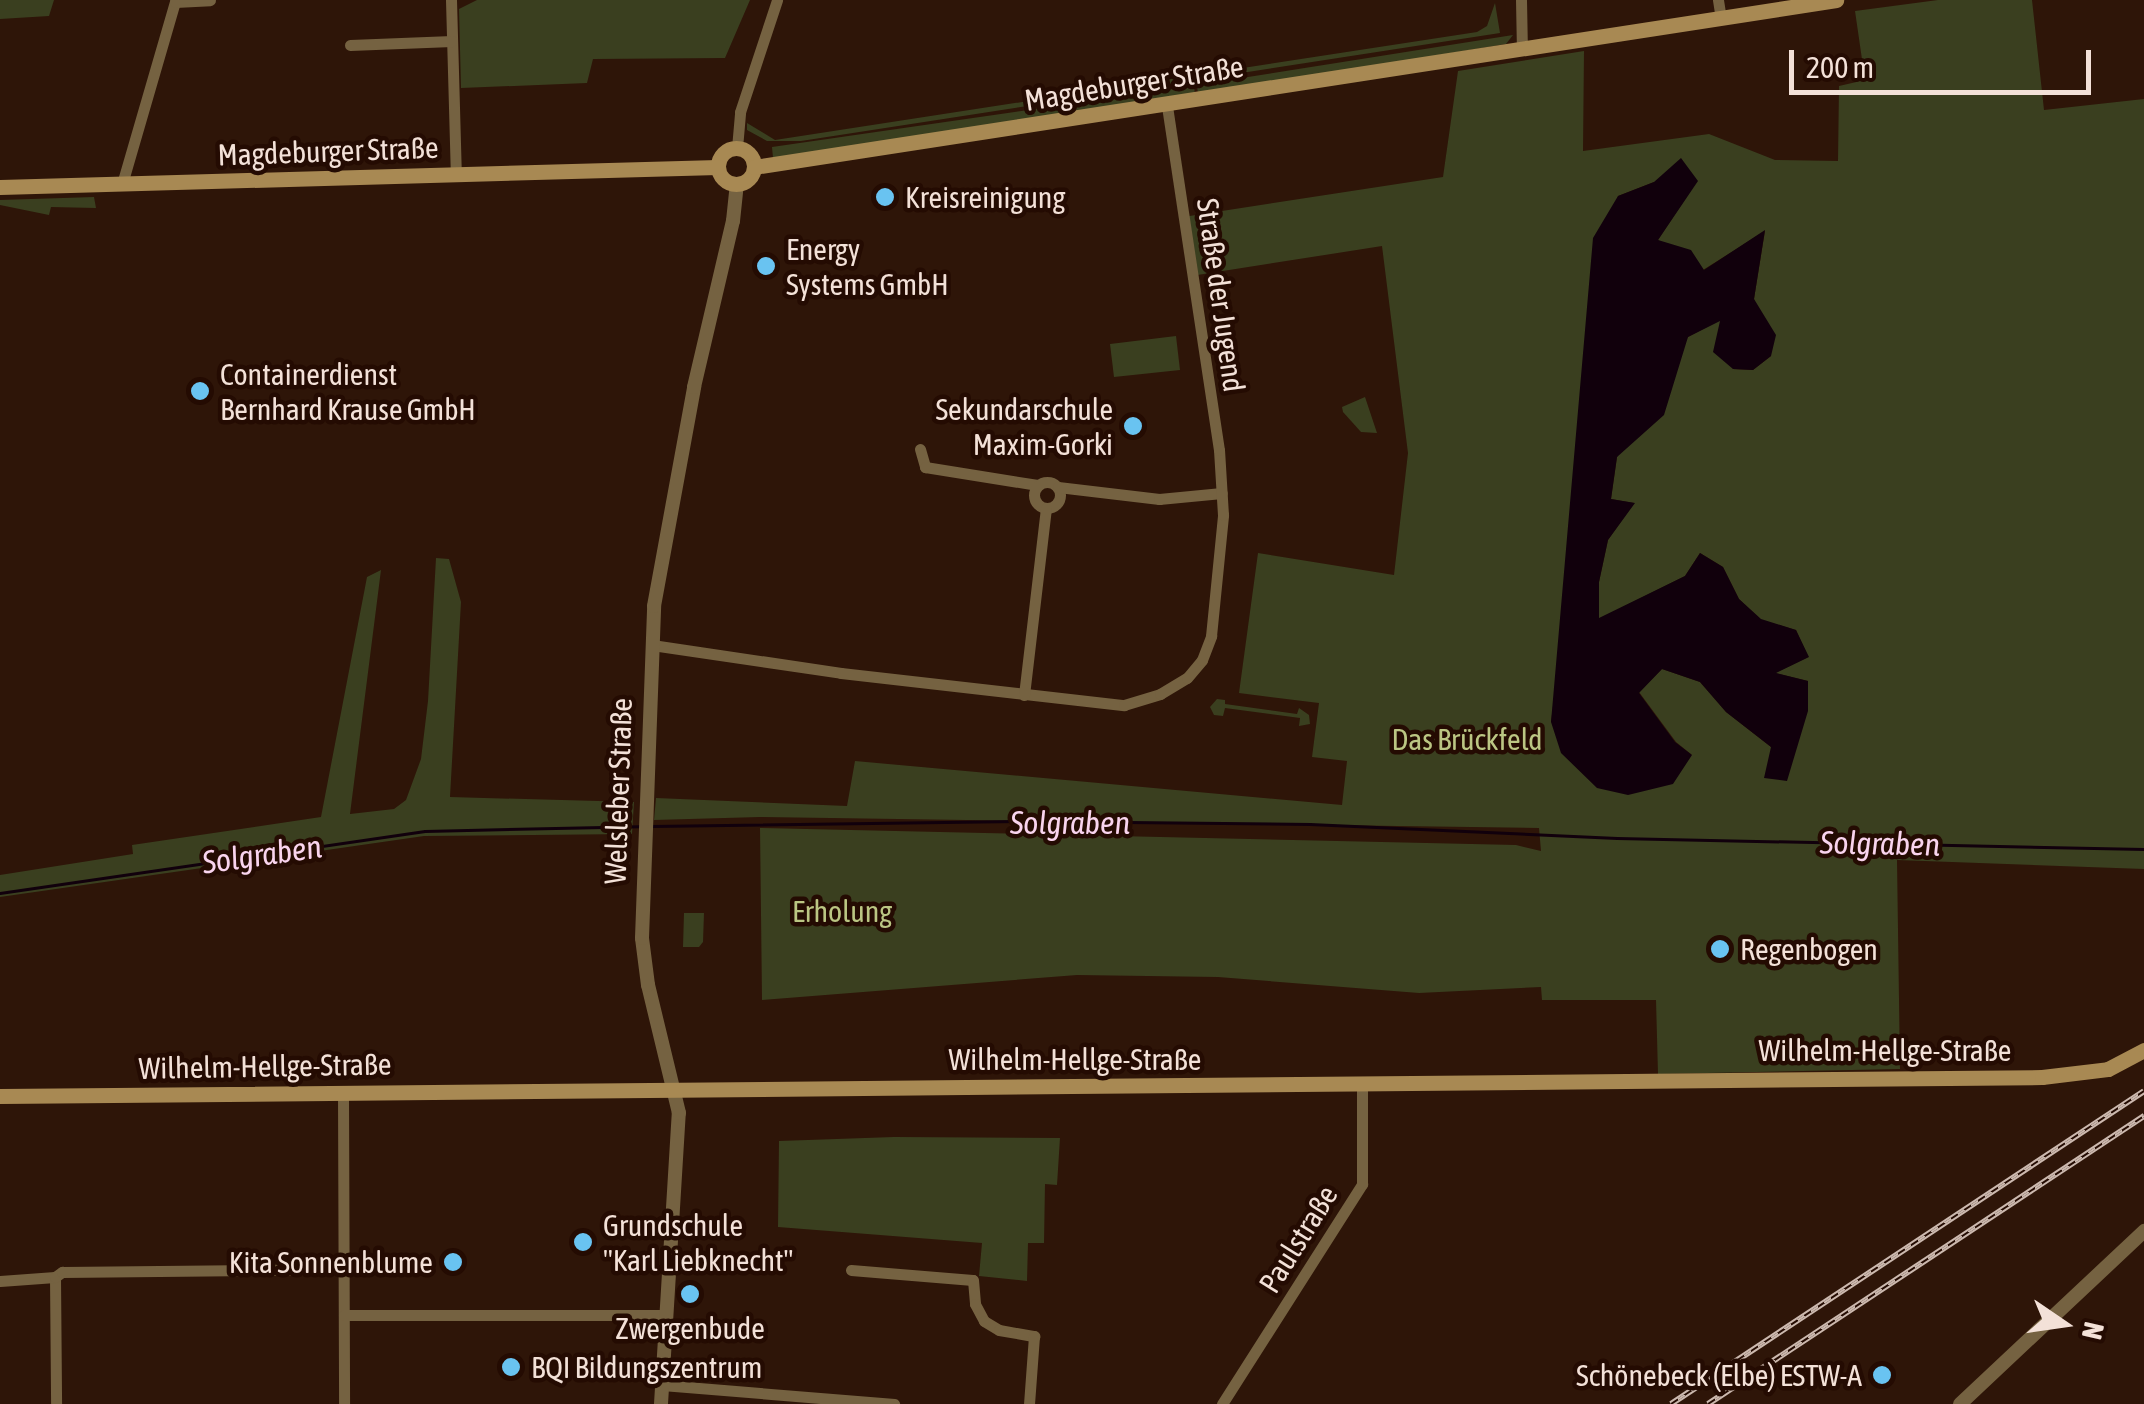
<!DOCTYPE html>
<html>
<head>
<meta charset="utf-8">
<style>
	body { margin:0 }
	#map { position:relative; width:2144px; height:1404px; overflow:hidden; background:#2e1508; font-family:"Asap Condensed",sans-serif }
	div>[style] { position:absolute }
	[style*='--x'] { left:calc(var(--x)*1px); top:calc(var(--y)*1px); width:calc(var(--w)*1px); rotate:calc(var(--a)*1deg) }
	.green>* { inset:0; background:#3a3f1f }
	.water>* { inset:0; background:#11000c }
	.stream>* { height:2.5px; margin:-1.25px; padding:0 1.25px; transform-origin:1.25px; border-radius:1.25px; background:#11000c }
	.minor>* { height:11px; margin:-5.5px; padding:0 5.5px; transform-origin:5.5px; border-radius:5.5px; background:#756241 }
	.minor>.ring { margin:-5.5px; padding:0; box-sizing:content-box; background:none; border:11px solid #756241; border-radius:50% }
	.tertiary>* { height:14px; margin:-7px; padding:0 7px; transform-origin:7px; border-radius:7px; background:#756241 }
	.secondary>* { height:15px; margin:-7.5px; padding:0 7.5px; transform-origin:7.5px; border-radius:7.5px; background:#a88953 }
	.secondary>.ring { margin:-7.5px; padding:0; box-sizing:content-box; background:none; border:15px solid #a88953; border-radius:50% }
	.rail>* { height:6px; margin-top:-3px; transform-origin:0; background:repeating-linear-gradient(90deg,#240b02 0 8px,#ccb9af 0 16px); box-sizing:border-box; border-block:2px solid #ccb9af }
	.dots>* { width:28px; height:28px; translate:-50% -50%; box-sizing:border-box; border:5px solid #240b02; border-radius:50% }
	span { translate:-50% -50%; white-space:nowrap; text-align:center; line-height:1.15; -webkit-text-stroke:9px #240b02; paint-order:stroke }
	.street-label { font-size:30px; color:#f3e1d8 }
	.poi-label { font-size:30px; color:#f3e1d8 }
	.left { translate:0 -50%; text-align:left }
	.right { translate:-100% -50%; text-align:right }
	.park-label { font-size:30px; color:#bbc683 }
	.water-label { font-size:32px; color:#f9d4ee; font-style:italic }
	.north { position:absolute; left:2014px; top:1274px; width:100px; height:100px; -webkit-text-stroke:8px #240b02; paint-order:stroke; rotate:103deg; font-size:28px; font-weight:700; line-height:40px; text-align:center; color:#f3e1d8 }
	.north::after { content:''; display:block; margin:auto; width:35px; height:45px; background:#f3e1d8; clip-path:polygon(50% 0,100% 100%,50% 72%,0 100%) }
	.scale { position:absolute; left:1789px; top:50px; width:302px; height:45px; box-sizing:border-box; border:5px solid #f3e1d8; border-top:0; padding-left:12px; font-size:30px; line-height:35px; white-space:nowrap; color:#f3e1d8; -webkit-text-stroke:8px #240b02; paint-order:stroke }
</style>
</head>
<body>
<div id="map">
	<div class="green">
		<i style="clip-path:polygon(0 0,54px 0,49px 16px,0 19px)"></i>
		<i style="clip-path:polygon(477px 0,750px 0,725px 58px,593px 59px,587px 83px,461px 88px,459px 9px)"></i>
		<i style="clip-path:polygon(evenodd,1938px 0,2032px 0,2044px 110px,2144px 99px,2144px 869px,1897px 860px,1900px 1069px,1658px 1074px,1656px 1000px,1542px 1000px,1541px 987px,1419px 993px,1218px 977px,1077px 975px,762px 1000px,760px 828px,1516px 845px,1541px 851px,1539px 828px,760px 817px,654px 820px,656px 798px,847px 806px,855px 761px,1342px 805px,1347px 761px,1312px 757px,1319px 703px,1239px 693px,1258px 553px,1394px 575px,1408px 453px,1382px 246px,1191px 276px,1183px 217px,1443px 177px,1458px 71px,1584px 51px,1583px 151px,1709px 134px,1775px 160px,1838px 161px,1839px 86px,1865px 80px,1855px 11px,1938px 0,1697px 181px,1658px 240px,1703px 270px,1765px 231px,1754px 299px,1771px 356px,1753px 370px,1733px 369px,1720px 320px,1688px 337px,1617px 457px,1611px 499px,1634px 503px,1608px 540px,1599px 582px,1599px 619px,1685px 576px,1700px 553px,1723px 567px,1739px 599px,1761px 620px,1796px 630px,1808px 657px,1775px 673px,1808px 681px,1771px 747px,1726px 712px,1700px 682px,1662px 669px,1639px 692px,1676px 742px,1692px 755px,1551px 722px,1618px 196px,1654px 182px,1697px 181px)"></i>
		<i style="clip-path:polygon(1495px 3px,1500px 33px,801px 141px,767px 141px,747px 130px,747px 123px,775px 140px,1477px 32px,1487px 26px)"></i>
		<i style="clip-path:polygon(1513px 35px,1506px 44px,1198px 95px,1197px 85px)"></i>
		<i style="clip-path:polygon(1194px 86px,1195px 95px,773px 158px,772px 147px)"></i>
		<i style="clip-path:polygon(94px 197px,96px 208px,51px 207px,49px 215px,0 205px,0 200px)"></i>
		<i style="clip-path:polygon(1176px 336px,1180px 370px,1114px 377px,1110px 344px)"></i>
		<i style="clip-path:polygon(1365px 397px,1377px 433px,1361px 432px,1343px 412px,1342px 407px)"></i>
		<i style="clip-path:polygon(436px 558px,449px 559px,461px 602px,450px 797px,634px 802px,632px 834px,424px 836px,0 897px,0 875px,133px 854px,132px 845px,321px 817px,367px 577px,381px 570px,350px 814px,394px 809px,406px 800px,421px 759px,428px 701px)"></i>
		<i style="clip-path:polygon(1217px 699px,1225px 700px,1225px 704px,1297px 714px,1299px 708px,1309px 715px,1310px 724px,1299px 726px,1300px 718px,1225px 708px,1223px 716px,1214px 715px,1210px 707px)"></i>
		<i style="clip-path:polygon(684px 913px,704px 913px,703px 942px,699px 947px,683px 947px)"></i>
		<i style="clip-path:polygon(894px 1137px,1060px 1138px,1057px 1185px,1045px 1184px,1044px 1243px,1028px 1243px,1027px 1281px,979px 1276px,982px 1243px,778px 1227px,779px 1141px)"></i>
	</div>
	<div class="water">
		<i style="clip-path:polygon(1681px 158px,1698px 181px,1658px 240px,1691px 250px,1704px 270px,1765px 230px,1754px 299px,1776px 335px,1771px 356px,1753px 370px,1733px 369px,1713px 352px,1720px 321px,1688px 337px,1664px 415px,1617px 457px,1611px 499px,1635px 503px,1608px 540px,1599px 582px,1599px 618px,1685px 576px,1700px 553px,1723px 567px,1739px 599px,1761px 619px,1796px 630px,1809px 657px,1776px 673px,1808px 681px,1808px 711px,1787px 781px,1764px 778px,1771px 747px,1726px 712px,1700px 682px,1662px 669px,1639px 693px,1675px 742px,1692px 755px,1673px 784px,1628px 795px,1597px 788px,1561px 753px,1551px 722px,1593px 238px,1618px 196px,1654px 182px)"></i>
	</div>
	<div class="stream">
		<i style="--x:652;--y:826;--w:379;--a:-0.8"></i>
		<i style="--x:1031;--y:821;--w:279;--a:0.6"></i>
		<i style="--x:1310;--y:824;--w:307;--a:2.6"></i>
		<i style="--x:1617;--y:838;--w:527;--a:1.2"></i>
		<i style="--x:0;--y:893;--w:429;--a:-8.3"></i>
		<i style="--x:425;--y:831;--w:214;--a:-1.3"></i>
	</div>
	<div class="minor">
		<i style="--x:451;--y:0;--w:174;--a:88.4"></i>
		<i style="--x:1521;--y:0;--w:50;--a:88.9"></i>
		<i style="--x:1718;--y:0;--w:18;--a:81"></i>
		<i style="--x:350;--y:45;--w:102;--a:-2.2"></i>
		<i style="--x:737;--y:148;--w:36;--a:-85"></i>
		<i style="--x:740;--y:112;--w:118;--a:-71.7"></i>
		<i style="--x:122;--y:184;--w:190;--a:-73.8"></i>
		<i style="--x:175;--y:2;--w:35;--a:-3"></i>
		<i style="--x:920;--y:449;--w:19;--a:74"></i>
		<i style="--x:925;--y:467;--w:114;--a:9.1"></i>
		<i class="ring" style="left:1034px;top:482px;width:15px;height:15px"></i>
		<i style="--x:1058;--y:487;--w:102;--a:6.8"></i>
		<i style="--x:1159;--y:499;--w:63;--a:-5.4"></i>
		<i style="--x:652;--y:645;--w:191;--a:8.4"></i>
		<i style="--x:841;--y:673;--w:285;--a:6.5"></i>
		<i style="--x:1124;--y:705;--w:38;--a:-17"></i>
		<i style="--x:1160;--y:694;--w:31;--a:-31"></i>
		<i style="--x:1187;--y:678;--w:23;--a:-50"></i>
		<i style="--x:1202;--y:660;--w:26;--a:-69"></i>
		<i style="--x:1211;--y:636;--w:122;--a:-84.3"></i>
		<i style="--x:1223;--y:515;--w:65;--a:-93.5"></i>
		<i style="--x:1219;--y:450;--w:349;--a:-98.6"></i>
		<i style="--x:1024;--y:695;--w:188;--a:-83.3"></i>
		<i style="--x:343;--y:1093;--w:311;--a:89.8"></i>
		<i style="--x:851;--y:1270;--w:122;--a:4.7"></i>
		<i style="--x:973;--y:1280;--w:24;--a:85"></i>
		<i style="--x:975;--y:1304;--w:19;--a:62"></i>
		<i style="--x:984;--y:1321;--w:17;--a:31"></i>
		<i style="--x:999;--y:1330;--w:36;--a:10"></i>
		<i style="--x:1034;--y:1336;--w:68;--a:94.2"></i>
		<i style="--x:55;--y:1277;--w:127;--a:89.5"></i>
		<i style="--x:0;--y:1281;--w:55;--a:-4.2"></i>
		<i style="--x:55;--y:1277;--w:9;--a:-36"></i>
		<i style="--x:62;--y:1272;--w:281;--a:-0.6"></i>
		<i style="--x:344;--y:1315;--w:323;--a:0"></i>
		<i style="--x:662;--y:1385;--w:233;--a:4.7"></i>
		<i style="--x:1222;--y:1404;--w:261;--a:-57.5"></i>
		<i style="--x:1362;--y:1184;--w:100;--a:-90"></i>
	</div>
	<div class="tertiary">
		<i style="--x:661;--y:1404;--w:292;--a:-86.5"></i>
		<i style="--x:679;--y:1113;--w:132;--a:-103.6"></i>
		<i style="--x:648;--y:985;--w:47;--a:-97.3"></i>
		<i style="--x:642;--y:938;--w:332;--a:-87.9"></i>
		<i style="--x:654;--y:606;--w:223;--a:-79.6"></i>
		<i style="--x:694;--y:387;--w:171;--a:-76.8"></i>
		<i style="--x:733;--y:221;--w:37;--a:-84"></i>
		<i style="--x:1960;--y:1404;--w:253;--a:-43.2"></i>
	</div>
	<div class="secondary">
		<i class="ring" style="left:718px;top:148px;width:21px;height:21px"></i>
		<i style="--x:754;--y:167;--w:1095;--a:-8.77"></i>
		<i style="--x:0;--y:187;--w:718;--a:-1.6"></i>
		<i style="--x:0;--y:1096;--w:2042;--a:-0.53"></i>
		<i style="--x:2042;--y:1077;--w:66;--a:-6.9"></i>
		<i style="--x:2108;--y:1069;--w:41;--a:-27.8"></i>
	</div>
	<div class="rail">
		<i style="--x:1671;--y:1404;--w:567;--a:-33.49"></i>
		<i style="--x:1708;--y:1404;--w:523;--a:-33.45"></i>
	</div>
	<div class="dots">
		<i style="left:885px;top:197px;background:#69c3f1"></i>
		<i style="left:766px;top:266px;background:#69c3f1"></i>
		<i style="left:200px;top:391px;background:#69c3f1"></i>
		<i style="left:1133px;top:426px;background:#69c3f1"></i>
		<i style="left:1720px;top:949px;background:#69c3f1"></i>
		<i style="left:583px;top:1242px;background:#69c3f1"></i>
		<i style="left:453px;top:1262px;background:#69c3f1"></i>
		<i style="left:690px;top:1294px;background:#69c3f1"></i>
		<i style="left:511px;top:1367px;background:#69c3f1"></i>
		<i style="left:1882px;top:1375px;background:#69c3f1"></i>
	</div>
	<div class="street-label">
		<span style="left:1134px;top:83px;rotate:-9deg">Magdeburger Straße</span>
		<span style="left:328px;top:151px;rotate:-2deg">Magdeburger Straße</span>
		<span style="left:1221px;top:295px;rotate:82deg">Straße der Jugend</span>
		<span style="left:618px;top:791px;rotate:-88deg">Welsleber Straße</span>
		<span style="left:1885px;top:1050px">Wilhelm-Hellge-Straße</span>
		<span style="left:1075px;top:1059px">Wilhelm-Hellge-Straße</span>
		<span style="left:265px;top:1066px;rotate:-1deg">Wilhelm-Hellge-Straße</span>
		<span style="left:1298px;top:1239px;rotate:-58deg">Paulstraße</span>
	</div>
	<div class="poi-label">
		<span class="left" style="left:905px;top:197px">Kreisreinigung</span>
		<span class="left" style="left:786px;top:266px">Energy<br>Systems GmbH</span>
		<span class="left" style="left:220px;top:391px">Containerdienst<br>Bernhard Krause GmbH</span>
		<span class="right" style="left:1113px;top:426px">Sekundarschule<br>Maxim-Gorki</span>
		<span class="left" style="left:1740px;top:949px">Regenbogen</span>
		<span class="left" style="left:603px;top:1242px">Grundschule<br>"Karl Liebknecht"</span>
		<span class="right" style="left:433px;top:1262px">Kita Sonnenblume</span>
		<span style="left:690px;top:1328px">Zwergenbude</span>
		<span class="left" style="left:531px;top:1367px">BQI Bildungszentrum</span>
		<span class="right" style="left:1862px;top:1375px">Schönebeck (Elbe) ESTW-A</span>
	</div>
	<div class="park-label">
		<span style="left:1467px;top:739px">Das Brückfeld</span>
		<span style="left:842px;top:911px">Erholung</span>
	</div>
	<div class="water-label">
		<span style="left:1070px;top:823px">Solgraben</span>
		<span style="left:1880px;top:844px;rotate:1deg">Solgraben</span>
		<span style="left:262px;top:855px;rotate:-8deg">Solgraben</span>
	</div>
	<div class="north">N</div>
	<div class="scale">200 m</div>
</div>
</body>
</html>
